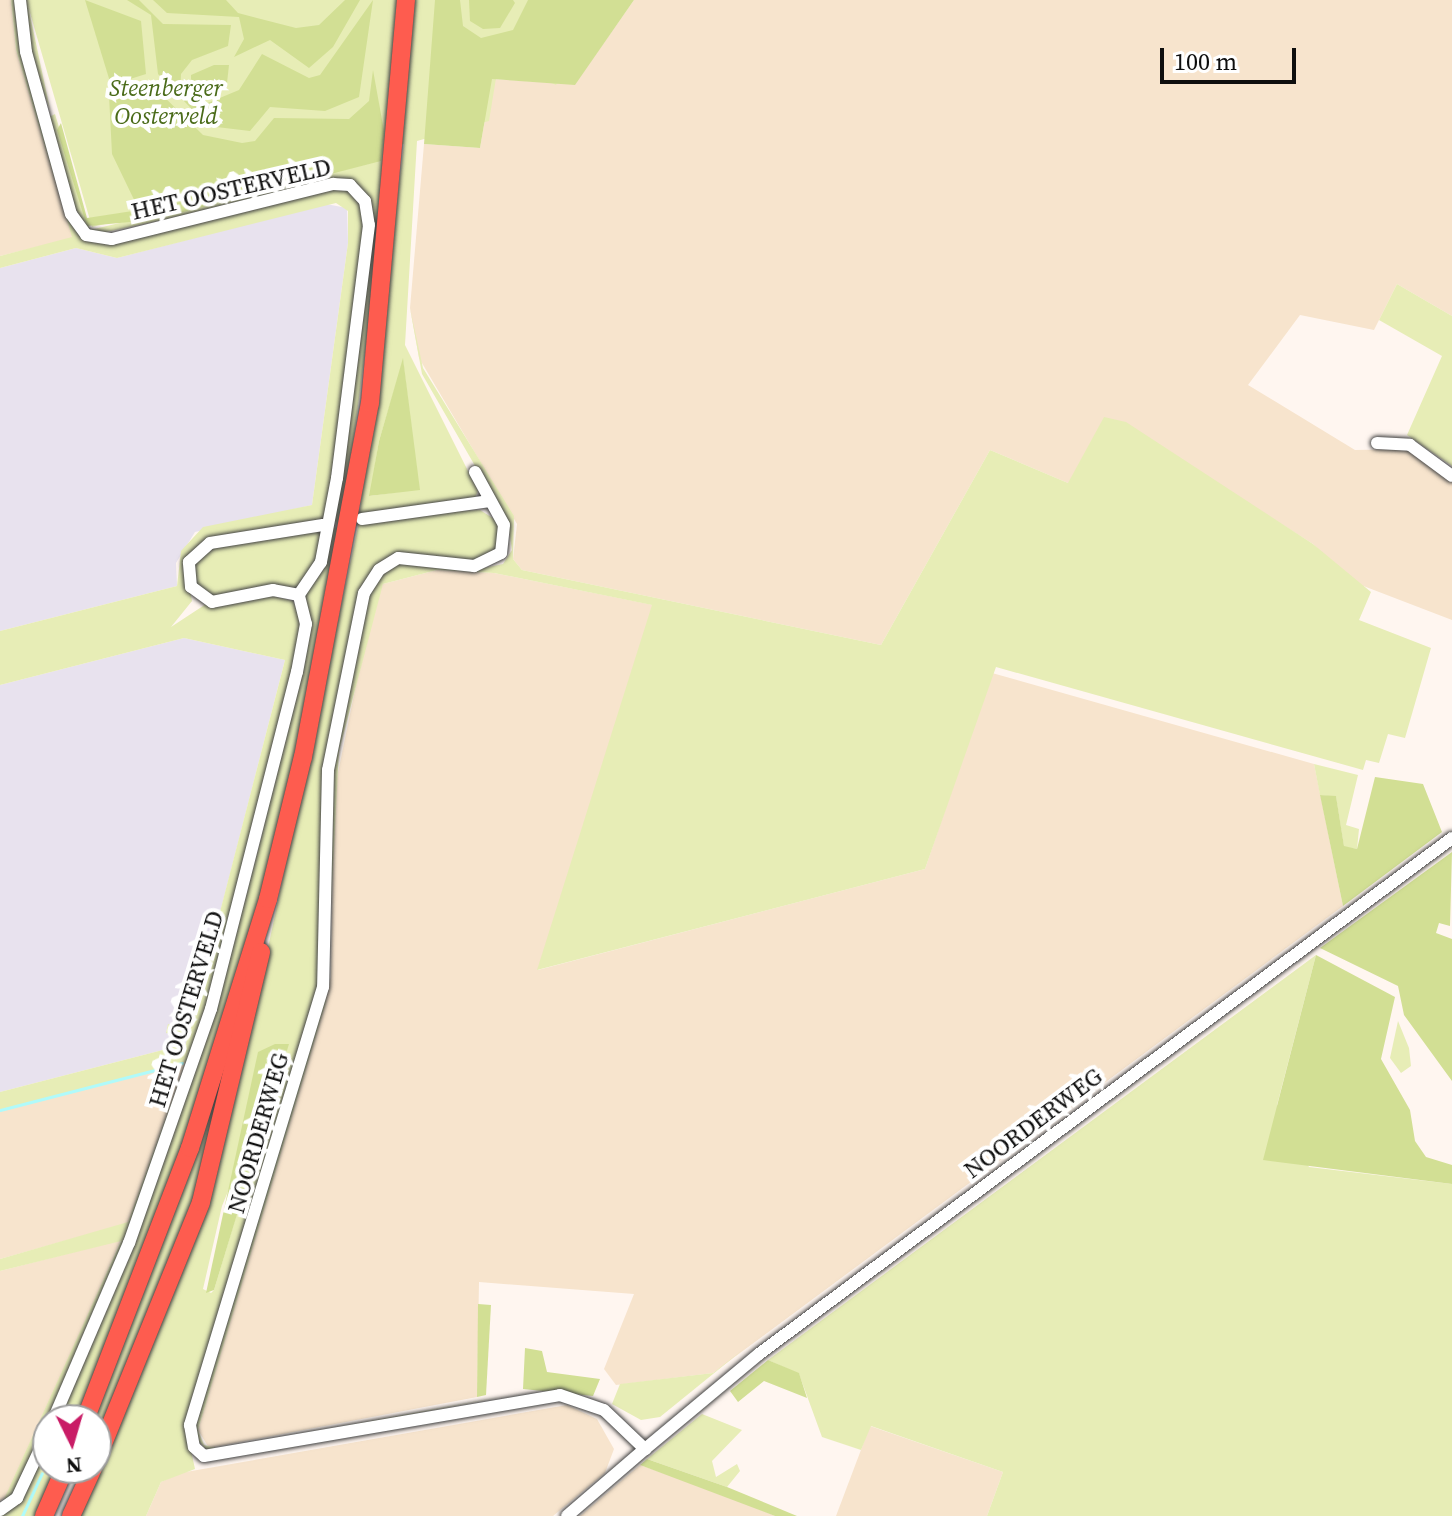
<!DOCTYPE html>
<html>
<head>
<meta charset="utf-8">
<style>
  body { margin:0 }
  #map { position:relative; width:1452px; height:1516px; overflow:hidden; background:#fff6f0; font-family:"Source Serif 4",serif }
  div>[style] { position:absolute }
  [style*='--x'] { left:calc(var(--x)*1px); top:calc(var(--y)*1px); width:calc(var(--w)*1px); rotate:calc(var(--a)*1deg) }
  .industrial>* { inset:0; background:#e8e2ee }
  .farmland>* { inset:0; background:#f7e4cd }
  .green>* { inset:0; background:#e7edb6 }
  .forest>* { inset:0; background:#d2df94 }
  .stream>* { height:3px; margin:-1.5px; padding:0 1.5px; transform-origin:1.5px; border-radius:1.5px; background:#b0fafa }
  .roads { filter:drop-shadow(0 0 2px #414141) drop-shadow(0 0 2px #414141) }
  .minor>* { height:12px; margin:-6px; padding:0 6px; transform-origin:6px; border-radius:6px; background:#fff }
  .highway>* { height:18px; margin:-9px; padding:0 9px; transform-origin:9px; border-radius:9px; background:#fe5c4f }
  span { translate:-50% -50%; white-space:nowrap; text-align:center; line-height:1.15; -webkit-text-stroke:8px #fff; paint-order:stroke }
  .park-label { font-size:24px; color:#4a6b19; font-style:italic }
  .street-label { font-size:24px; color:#0e0e0e }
  .north { position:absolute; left:32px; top:1404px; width:80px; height:80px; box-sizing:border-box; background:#fff; border:2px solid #9f9f9f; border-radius:50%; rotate:175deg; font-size:22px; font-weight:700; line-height:32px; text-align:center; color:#0e0e0e }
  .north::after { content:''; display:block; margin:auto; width:28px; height:36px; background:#c91c66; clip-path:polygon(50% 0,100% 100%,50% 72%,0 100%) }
  .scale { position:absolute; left:1160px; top:48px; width:136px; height:36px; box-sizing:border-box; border:4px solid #0e0e0e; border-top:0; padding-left:10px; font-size:24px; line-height:28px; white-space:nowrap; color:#0e0e0e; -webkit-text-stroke:6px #fff; paint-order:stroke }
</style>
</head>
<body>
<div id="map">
  <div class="industrial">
    <div style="clip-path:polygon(326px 204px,347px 208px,348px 243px,312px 505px,195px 532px,176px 563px,177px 586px,0 631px,0 268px,76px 248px,117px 258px)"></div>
    <div style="clip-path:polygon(184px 638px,285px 660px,190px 1029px,168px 1025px,166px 1032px,188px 1038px,186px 1044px,0 1092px,0 685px)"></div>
  </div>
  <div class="farmland">
    <div style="clip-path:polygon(0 0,11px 0,16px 50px,73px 238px,0 256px)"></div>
    <div style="clip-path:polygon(634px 0,1452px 0,1452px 316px,1397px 284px,1374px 330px,1300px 315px,1248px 385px,1355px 450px,1409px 449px,1452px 480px,1452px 620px,1353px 582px,1313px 544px,1190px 466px,1068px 483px,990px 450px,881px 645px,522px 570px,513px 559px,517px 524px,419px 358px,410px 308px,424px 144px,480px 148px,492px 79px,575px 84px)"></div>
    <div style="clip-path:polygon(437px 570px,494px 573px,653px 605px,538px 970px,925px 869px,992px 673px,1314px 764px,1343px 906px,713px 1373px,616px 1385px,604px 1369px,634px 1294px,479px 1282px,477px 1397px,209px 1448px,198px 1430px,331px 977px,334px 792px,372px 607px,383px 584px)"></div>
    <div style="clip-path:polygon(186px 1061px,128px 1223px,0 1259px,0 1110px)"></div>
    <div style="clip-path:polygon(121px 1240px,10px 1494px,0 1501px,0 1271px)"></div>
    <div style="clip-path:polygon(567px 1405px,597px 1419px,614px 1449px,605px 1473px,553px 1516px,146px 1516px,161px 1482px,180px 1473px)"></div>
    <div style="clip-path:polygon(870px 1426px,1003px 1472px,987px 1516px,836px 1516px)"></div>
    <div style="clip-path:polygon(640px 1465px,727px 1495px,775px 1516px,580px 1516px)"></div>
  </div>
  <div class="green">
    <div style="clip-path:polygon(11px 0,17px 0,67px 212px,89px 241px,106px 243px,311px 191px,347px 189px,361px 200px,366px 224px,325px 521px,206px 540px,185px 561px,192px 601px,171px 627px,206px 604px,268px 595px,293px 601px,302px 625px,237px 913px,160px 1154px,35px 1454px,15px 1497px,0 1508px,121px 1241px,0 1271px,0 1259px,128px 1222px,186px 1062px,0 1110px,0 1092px,186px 1044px,187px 1037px,166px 1033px,168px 1024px,190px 1028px,285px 660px,184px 638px,0 685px,0 631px,177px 586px,181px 551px,203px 527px,312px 505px,348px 243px,348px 211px,336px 203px,117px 258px,76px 248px,0 268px,0 256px,72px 237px,16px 50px)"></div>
    <div style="clip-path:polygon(evenodd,24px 0,615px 0,556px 85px,499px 60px,489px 121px,417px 141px,405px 345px,478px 491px,475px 498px,375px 514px,480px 510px,499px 522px,498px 549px,477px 561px,398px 554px,368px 578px,327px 760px,322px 983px,187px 1432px,195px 1469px,161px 1482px,146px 1516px,79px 1516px,200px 1226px,238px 1088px,358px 527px,404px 144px,392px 147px,342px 527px,275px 846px,217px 1053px,77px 1420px,56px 1420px,231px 952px,262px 835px,306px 594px,323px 570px,332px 528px,341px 527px,334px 520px,372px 219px,349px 181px,92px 235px,73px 206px,49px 117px,55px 114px,90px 230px,381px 161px,92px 227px,28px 6px,50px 109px,27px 49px,24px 0,403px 361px,419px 489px,370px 496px,379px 441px,403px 361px,24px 0,288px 1044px,214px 1290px,211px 1293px,203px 1289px,222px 1206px,288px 1044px)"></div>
    <div style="clip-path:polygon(1397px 284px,1452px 316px,1452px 466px,1407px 435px,1442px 356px,1379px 320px)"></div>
    <div style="clip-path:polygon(410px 308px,423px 368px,514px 516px,513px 559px,522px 570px,881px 645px,990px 450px,1068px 483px,1104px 417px,1126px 422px,1313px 544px,1371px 592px,1359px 620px,1431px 648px,1405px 738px,1388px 734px,1379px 763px,1366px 760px,1363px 770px,996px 667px,925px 869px,537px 970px,652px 605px,494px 573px,437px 570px,383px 584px,339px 751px,326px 1002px,198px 1430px,204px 1445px,220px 1449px,515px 1394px,210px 1453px,193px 1435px,326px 988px,330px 787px,368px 597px,380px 574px,397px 563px,479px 569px,503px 564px,512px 550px,508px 523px,422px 374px)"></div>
    <div style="clip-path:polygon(324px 530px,321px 551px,301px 587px,218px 598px,198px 589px,191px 569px,207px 548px)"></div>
    <div style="clip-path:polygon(1314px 764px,1358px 775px,1346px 825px,1359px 829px,1357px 849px,1344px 847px,1336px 797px,1320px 795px)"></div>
    <div style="clip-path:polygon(1316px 955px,1277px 1105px,1309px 1167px,1452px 1184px,1452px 1516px,987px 1516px,1003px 1472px,871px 1426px,861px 1450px,822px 1437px,799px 1374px,768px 1360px)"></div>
    <div style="clip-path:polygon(249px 968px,205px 1177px,96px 1450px,91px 1420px)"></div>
    <div style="clip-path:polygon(1398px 1021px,1409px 1048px,1411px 1066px,1401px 1073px,1390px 1058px)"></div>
    <div style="clip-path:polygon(745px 1348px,660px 1417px,641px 1420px,612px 1404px,620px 1384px,713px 1373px)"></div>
    <div style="clip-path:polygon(702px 1414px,742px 1430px,712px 1461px,716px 1477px,737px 1464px,740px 1471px,727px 1487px,647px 1459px)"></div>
    <div style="clip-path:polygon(48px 1439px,48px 1468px,56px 1468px,35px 1516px,0 1516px)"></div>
  </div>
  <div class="forest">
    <div style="clip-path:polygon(85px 0,141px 21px,146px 74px,111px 85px)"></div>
    <div style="clip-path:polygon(127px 0,139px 0,163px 24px,231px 25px,228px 46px,192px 60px,181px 74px,180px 96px,198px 107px,239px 90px,262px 54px,309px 78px,320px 75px,373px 0,359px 97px,325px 111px,270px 107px,250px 131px,208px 126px,158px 74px,151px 15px)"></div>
    <div style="clip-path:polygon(153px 0,226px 0,238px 13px,296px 28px,319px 25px,345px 0,360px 0,333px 47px,309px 68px,270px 40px,234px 57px,244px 39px,239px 17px,167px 13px)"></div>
    <div style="clip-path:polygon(435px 0,460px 0,463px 26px,481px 38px,513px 30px,528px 0,634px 0,575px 85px,492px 79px,480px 148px,424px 144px)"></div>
    <div style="clip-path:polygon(469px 0,513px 0,515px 3px,500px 28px,483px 29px,470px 21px)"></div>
    <div style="clip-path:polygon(214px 65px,229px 65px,227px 83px,202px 96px,191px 94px,191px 75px)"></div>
    <div style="clip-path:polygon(373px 70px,384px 131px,381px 161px,152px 220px,87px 226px,57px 130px,61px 123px,87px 218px,139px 210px,112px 154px,109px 95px,154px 87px,203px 135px,242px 143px,255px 141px,274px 118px,349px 119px,369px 101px)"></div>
    <div style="clip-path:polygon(403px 358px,420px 490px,369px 496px,379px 441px)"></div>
    <div style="clip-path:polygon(1375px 777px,1423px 784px,1442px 832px,1343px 906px,1320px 795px,1336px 796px,1344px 846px,1357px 849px)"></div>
    <div style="clip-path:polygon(1452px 852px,1450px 926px,1439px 923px,1436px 933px,1452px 939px,1452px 1081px,1404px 1015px,1398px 986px,1320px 948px)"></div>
    <div style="clip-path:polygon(1316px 955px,1395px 997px,1381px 1059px,1410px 1110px,1415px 1141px,1426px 1157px,1452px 1165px,1452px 1184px,1263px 1160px)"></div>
    <div style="clip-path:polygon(275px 1044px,289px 1044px,214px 1290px,206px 1293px,258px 1052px)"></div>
    <div style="clip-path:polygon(478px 1304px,491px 1305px,486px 1395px,477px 1397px)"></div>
    <div style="clip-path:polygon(525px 1348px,542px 1351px,547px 1372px,600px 1379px,593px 1396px,523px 1389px)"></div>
    <div style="clip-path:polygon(768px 1360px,799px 1373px,807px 1398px,764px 1381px,738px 1402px,730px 1391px)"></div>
    <div style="clip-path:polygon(647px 1459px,727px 1487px,797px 1516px,775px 1516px,640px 1465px)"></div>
  </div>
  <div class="stream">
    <div style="--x:0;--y:1110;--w:188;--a:-14.5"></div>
    <div style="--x:22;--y:1516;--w:47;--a:-65.1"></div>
  </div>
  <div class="roads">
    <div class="minor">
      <div style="--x:20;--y:0;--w:52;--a:83.4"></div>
      <div style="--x:26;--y:52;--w:168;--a:74.5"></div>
      <div style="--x:71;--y:214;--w:26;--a:54"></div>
      <div style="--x:86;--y:235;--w:26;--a:9"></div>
      <div style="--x:112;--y:239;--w:228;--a:-14"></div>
      <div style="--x:333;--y:184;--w:17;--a:3"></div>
      <div style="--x:350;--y:185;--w:22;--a:47"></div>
      <div style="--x:365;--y:201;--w:24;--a:81"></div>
      <div style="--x:369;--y:225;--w:255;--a:97.2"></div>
      <div style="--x:337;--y:478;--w:86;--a:100.8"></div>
      <div style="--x:321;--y:562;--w:40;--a:124"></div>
      <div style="--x:1377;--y:443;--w:33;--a:3"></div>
      <div style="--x:1410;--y:445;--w:52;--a:36.4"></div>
      <div style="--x:475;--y:472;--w:60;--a:61.3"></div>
      <div style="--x:504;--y:525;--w:28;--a:96"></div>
      <div style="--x:501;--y:553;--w:30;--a:154"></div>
      <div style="--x:474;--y:566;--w:76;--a:-174"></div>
      <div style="--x:398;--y:558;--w:22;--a:148"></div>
      <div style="--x:379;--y:570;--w:27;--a:123"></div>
      <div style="--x:364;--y:593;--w:181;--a:101.5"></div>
      <div style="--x:328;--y:770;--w:217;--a:91.3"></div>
      <div style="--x:323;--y:987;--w:458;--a:106.9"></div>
      <div style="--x:190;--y:1425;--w:22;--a:80"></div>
      <div style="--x:194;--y:1447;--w:13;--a:42"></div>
      <div style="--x:204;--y:1456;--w:361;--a:-9.7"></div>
      <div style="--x:560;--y:1395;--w:46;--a:18.8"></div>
      <div style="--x:604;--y:1410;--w:57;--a:43.6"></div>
      <div style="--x:645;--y:1449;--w:148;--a:-39.8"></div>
      <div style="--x:759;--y:1354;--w:864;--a:-36.67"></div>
      <div style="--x:362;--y:519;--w:129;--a:-8"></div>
      <div style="--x:299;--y:595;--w:26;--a:-169"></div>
      <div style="--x:273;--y:590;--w:62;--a:168.9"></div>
      <div style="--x:212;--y:602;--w:26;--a:-144"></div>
      <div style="--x:191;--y:587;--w:25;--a:-95"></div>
      <div style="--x:189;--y:562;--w:28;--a:-42"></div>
      <div style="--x:210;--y:543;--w:114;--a:-9.1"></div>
      <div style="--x:53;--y:1420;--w:193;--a:-66.8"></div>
      <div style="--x:129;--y:1243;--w:248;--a:-70.7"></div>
      <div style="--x:211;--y:1009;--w:348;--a:-75.7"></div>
      <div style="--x:297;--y:672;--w:49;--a:-79.4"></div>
      <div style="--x:306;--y:624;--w:30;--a:-104"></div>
      <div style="--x:0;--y:1510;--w:21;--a:-35"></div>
      <div style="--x:17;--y:1498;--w:73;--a:-64.8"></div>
      <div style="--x:567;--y:1516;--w:103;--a:-40.7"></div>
    </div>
    <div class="highway">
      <div style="--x:85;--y:1420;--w:292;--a:-68.9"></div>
      <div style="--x:190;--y:1148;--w:261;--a:-72.6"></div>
      <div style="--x:268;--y:899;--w:146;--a:-76.2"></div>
      <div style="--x:303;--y:757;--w:360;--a:-79.3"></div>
      <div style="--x:370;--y:403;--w:405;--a:-84.9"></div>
      <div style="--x:96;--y:1461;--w:279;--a:-67.9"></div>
      <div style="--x:201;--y:1202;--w:257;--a:-76.5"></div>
      <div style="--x:44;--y:1516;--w:52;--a:-66.4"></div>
      <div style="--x:71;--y:1516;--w:53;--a:-65.4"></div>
    </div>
  </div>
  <div class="park-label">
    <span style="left:166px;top:102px">Steenberger<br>Oosterveld</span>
  </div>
  <div class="street-label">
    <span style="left:231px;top:189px;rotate:-13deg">HET OOSTERVELD</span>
    <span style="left:186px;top:1009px;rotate:-73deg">HET OOSTERVELD</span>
    <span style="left:1033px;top:1123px;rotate:-37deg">NOORDERWEG</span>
    <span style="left:258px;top:1133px;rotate:-74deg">NOORDERWEG</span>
  </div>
  <div class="north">N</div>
  <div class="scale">100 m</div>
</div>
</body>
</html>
